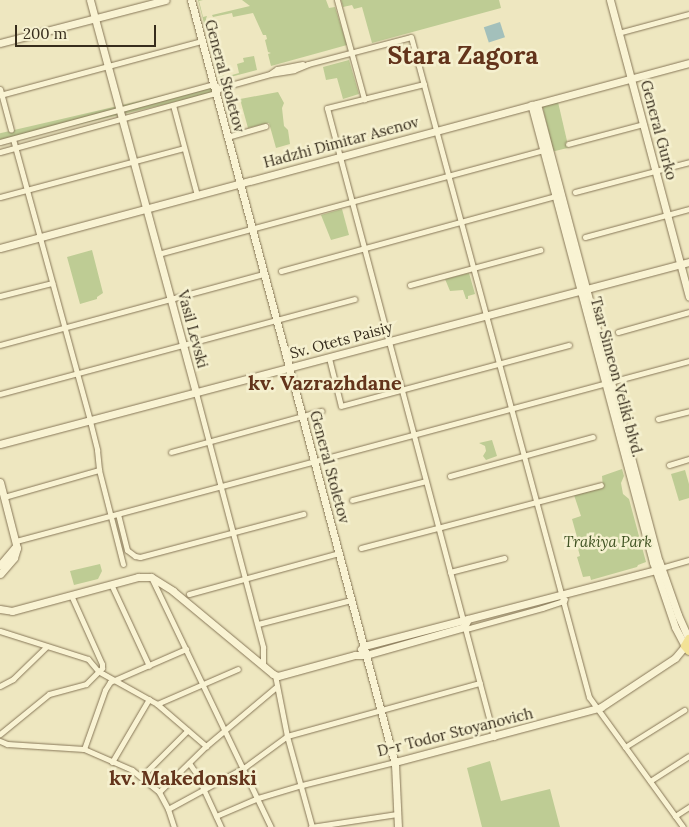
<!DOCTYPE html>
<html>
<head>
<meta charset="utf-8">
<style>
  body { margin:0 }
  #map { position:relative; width:689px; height:827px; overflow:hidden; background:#eee7c0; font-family:Lora,serif }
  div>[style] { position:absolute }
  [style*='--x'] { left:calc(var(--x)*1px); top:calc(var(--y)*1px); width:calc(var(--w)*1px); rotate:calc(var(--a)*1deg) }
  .green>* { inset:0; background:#becc94; transform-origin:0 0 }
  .water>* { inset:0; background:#a3c0bb; transform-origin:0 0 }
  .roads { filter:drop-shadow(0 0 1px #877758) drop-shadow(0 0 1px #877758) }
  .street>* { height:5px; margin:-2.5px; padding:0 2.5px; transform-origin:2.5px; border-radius:2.5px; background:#f9f3d3 }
  .secondary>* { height:7px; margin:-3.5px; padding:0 3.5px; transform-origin:3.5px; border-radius:3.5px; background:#f9f3d3 }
  .primary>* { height:8px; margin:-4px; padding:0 4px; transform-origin:4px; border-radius:4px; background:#f2e296 }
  span { translate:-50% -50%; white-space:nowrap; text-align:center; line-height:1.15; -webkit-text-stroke:5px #f5f0cf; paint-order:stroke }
  .street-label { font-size:15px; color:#362c1c }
  .park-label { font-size:15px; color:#405323; font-style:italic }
  .district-label { font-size:20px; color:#63341b; font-weight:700 }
  .town-label { font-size:25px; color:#63341b; font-weight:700 }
  .scale { position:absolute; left:15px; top:25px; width:141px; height:22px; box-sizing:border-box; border:2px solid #362c1c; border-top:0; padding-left:6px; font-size:15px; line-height:18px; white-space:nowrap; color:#362c1c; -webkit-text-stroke:4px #f5f0cf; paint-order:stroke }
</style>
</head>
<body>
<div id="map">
  <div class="green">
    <div style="clip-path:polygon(198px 0,203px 0,199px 1px,203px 17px,207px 16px,206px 19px,213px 48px,217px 47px,222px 72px,217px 73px)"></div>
    <div style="clip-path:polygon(242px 0,326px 0,329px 8px,335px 7px,347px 45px,271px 66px,268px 54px,271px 53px,268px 52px,265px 40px,267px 39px,266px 35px,263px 35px,253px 13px,233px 17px,232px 13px,213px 17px,212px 15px,250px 6px)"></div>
    <div style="clip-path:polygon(341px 0,499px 0,501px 8px,372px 43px,362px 7px,354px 9px,352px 5px,343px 7px)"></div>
    <div style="clip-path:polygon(254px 56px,257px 70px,219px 80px,218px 76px,224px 75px,225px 77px,239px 73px,237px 64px,244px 62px,243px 58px)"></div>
    <div style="clip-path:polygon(349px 60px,359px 94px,343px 99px,337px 78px,326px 80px,323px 67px)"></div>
    <div style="left:213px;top:84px;width:9px;height:221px;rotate:77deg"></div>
    <div style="clip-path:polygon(278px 92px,284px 103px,282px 108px,284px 126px,288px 130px,290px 144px,276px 148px,269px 123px,248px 128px,240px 99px)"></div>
    <div style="left:558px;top:102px;width:47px;height:16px;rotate:77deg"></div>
    <div style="clip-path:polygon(342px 209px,349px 235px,331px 240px,321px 215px)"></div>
    <div style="clip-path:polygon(92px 250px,103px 293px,97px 297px,97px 299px,80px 304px,67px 257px)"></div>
    <div style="clip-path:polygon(469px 273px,475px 294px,468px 296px,468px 299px,466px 299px,463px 290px,450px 291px,445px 279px)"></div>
    <div style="clip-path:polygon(492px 440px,497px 456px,486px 460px,483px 456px,486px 451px,485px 446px,479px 443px)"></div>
    <div style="clip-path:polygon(622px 469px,624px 476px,621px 483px,623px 494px,629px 499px,646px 562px,638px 565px,637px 567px,591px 580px,590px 576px,583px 577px,577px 557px,580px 556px,575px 538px,577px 537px,572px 519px,581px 516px,574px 495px,603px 488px,602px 476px)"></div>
    <div style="clip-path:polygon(685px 470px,689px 484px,689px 498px,679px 501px,671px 474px)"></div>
    <div style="clip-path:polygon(100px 564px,102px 571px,98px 579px,74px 585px,70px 571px)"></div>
    <div style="clip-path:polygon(490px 761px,501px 801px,550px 789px,560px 827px,482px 827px,467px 768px)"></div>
  </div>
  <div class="water">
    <div style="left:500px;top:22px;width:16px;height:17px;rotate:72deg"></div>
  </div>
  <div class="roads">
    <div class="street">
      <div style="--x:337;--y:0;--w:103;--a:74.7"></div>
      <div style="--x:618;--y:33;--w:73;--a:-15"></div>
      <div style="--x:271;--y:73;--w:7;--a:-34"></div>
      <div style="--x:277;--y:69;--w:26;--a:-11"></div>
      <div style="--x:424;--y:84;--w:100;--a:166.1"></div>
      <div style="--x:327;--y:108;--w:651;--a:75.13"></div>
      <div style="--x:0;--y:89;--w:42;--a:75"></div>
      <div style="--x:0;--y:95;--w:209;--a:-15"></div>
      <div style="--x:173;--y:105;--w:93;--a:75.1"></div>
      <div style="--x:227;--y:137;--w:40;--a:-16"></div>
      <div style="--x:13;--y:139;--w:292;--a:74.7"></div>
      <div style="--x:90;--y:421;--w:30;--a:76"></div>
      <div style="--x:97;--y:450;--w:20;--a:84"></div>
      <div style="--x:99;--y:470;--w:97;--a:75.7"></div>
      <div style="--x:0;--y:142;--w:221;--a:-15.2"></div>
      <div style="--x:213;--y:84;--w:4;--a:27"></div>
      <div style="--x:568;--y:144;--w:78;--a:-14.9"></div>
      <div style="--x:0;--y:152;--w:223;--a:-15.3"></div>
      <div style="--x:215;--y:93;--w:7;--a:-45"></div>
      <div style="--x:220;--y:88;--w:52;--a:-15.6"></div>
      <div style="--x:270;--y:74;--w:24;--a:-9"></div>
      <div style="--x:294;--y:70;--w:15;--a:-23"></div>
      <div style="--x:308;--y:64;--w:106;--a:-14.7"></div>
      <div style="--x:411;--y:37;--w:684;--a:74.91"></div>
      <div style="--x:589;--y:697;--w:160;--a:54.1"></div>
      <div style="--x:575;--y:192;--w:118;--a:-14.7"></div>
      <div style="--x:0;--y:197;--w:190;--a:-14.9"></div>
      <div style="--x:585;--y:237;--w:108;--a:-15.1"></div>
      <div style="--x:158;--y:254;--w:400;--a:-15.1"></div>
      <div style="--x:281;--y:271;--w:284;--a:-15.3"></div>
      <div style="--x:410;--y:285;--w:135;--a:-15.1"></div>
      <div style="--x:0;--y:296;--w:54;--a:-14"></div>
      <div style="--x:618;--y:332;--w:74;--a:-15.7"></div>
      <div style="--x:0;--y:345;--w:273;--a:-15.1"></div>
      <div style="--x:329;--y:358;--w:49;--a:76"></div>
      <div style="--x:341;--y:406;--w:236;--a:-15"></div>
      <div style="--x:196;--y:393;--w:263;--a:75.2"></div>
      <div style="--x:263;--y:647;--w:19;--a:90"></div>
      <div style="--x:0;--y:394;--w:367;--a:-15"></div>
      <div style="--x:658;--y:419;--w:32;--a:-14"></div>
      <div style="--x:171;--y:452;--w:156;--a:-15.3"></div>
      <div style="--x:669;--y:465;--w:21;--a:-17"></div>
      <div style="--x:450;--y:476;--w:148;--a:-15.3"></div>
      <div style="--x:4;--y:497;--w:99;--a:-15.9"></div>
      <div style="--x:352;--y:500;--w:76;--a:-14.4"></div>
      <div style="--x:118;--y:514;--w:37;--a:76"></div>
      <div style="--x:127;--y:550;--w:10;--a:37"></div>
      <div style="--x:135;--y:556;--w:5;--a:11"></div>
      <div style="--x:140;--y:557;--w:169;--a:-14.8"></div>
      <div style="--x:16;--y:541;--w:697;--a:-14.97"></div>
      <div style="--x:361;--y:548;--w:248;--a:-14.7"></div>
      <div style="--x:661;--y:568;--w:29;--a:-16"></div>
      <div style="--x:450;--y:572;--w:56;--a:-14.5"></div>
      <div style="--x:151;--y:577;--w:277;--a:64.4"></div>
      <div style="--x:111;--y:584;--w:90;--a:65.1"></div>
      <div style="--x:189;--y:594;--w:156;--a:-15.3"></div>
      <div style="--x:258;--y:624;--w:96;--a:-14.5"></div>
      <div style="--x:464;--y:627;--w:3;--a:45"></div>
      <div style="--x:466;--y:629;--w:79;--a:-15.4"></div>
      <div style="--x:542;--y:608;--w:23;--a:-18"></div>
      <div style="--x:564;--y:601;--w:2;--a:-63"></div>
      <div style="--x:0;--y:631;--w:92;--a:17.7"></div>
      <div style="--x:88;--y:659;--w:16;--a:50"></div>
      <div style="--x:98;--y:671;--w:68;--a:29.2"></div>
      <div style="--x:157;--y:704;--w:65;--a:40.6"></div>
      <div style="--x:275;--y:675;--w:62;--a:78.9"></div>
      <div style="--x:287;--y:736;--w:94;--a:74.6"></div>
      <div style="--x:0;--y:686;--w:15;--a:-28"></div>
      <div style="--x:13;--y:679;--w:47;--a:-44.1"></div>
      <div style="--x:157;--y:704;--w:88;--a:-23.4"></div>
      <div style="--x:0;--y:734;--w:63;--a:-39.2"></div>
      <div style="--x:49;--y:694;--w:38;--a:-15"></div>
      <div style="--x:86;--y:684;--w:23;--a:-45"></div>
      <div style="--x:102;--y:668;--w:4;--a:-90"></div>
      <div style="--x:102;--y:664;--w:76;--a:-114.2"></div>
      <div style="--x:0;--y:741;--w:8;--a:23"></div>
      <div style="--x:7;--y:744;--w:77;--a:3.7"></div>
      <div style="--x:84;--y:749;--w:52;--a:23.6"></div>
      <div style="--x:132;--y:770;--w:35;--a:39"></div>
      <div style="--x:159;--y:792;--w:19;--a:62"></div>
      <div style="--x:168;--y:809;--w:19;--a:72"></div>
      <div style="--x:625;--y:747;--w:70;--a:-32.1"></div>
      <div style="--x:84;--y:749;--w:63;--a:-70.4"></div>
      <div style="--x:105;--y:690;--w:9;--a:-58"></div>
      <div style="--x:110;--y:682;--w:83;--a:-23.5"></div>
      <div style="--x:112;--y:762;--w:73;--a:-59.6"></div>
      <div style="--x:189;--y:763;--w:12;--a:55"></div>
      <div style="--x:196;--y:773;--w:60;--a:65.2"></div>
      <div style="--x:141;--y:777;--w:66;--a:-45"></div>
      <div style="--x:650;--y:781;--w:46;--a:-32.7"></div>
      <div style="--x:159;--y:792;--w:66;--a:-44.4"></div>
      <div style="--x:206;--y:746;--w:92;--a:-40.1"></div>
      <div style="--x:168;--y:809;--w:88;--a:-28.6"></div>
      <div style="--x:245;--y:767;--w:52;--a:-36.4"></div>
      <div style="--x:287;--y:736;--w:200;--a:-15.4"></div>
      <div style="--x:216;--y:816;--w:46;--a:-23.2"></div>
      <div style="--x:258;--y:798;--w:46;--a:-16.5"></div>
      <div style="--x:302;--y:785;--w:96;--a:-13.9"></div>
      <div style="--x:675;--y:816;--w:17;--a:-33"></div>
      <div style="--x:311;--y:827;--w:87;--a:-8.6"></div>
    </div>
    <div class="secondary">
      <div style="--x:90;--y:0;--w:407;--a:74.9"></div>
      <div style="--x:191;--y:0;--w:791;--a:75.05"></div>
      <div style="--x:395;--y:764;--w:63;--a:87.3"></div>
      <div style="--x:610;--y:0;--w:307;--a:75.1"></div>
      <div style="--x:0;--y:43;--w:171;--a:-14.6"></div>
      <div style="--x:537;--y:104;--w:473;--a:75.1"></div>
      <div style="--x:659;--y:561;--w:57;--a:70.6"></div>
      <div style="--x:678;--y:615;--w:27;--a:66"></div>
      <div style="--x:0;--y:248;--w:713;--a:-15.03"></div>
      <div style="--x:0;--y:444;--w:713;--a:-14.8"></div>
      <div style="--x:0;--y:482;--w:68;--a:75.6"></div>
      <div style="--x:17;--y:548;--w:10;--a:107"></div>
      <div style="--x:14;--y:558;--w:21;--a:131"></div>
      <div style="--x:0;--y:565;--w:23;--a:-50"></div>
      <div style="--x:0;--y:609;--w:12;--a:9"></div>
      <div style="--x:12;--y:611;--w:131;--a:-15.1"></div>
      <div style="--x:138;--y:577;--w:13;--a:0"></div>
      <div style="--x:151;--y:577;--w:26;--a:32"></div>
      <div style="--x:173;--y:591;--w:130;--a:39.7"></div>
      <div style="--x:273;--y:674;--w:5;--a:22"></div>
      <div style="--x:278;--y:676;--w:80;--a:-15.3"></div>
      <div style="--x:355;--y:655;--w:11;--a:0"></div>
      <div style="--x:366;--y:655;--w:102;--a:-15.9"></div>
      <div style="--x:464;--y:627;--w:9;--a:-63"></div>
      <div style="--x:361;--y:649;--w:4;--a:-45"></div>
      <div style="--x:364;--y:646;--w:305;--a:-14.6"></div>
      <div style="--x:395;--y:762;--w:213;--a:-14.9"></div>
      <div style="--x:601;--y:707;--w:89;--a:-33.5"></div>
      <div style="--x:675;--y:658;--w:16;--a:-50"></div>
      <div style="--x:685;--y:646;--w:21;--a:-118"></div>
      <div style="--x:675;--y:627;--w:69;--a:-108.7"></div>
      <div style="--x:653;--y:562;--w:473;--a:-104.9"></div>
    </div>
    <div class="primary">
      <div style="--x:689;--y:639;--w:8;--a:120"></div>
      <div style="--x:685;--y:646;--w:6;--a:51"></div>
    </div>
  </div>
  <div class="street-label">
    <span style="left:225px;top:76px;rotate:75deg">General Stoletov</span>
    <span style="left:659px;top:130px;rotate:75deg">General Gurko</span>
    <span style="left:341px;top:142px;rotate:-15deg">Hadzhi Dimitar Asenov</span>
    <span style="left:193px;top:329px;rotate:75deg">Vasil Levski</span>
    <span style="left:341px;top:340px;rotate:-15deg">Sv. Otets Paisiy</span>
    <span style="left:617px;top:377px;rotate:75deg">Tsar Simeon Veliki blvd.</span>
    <span style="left:330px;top:467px;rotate:75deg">General Stoletov</span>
    <span style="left:455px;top:732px;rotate:-14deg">D-r Todor Stoyanovich</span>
  </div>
  <div class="park-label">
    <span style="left:608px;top:542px">Trakiya Park</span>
  </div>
  <div class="district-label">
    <span style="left:325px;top:382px">kv. Vazrazhdane</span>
    <span style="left:183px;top:777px">kv. Makedonski</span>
  </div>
  <div class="town-label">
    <span style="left:463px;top:55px">Stara Zagora</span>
  </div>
  <div class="scale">200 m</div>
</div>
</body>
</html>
